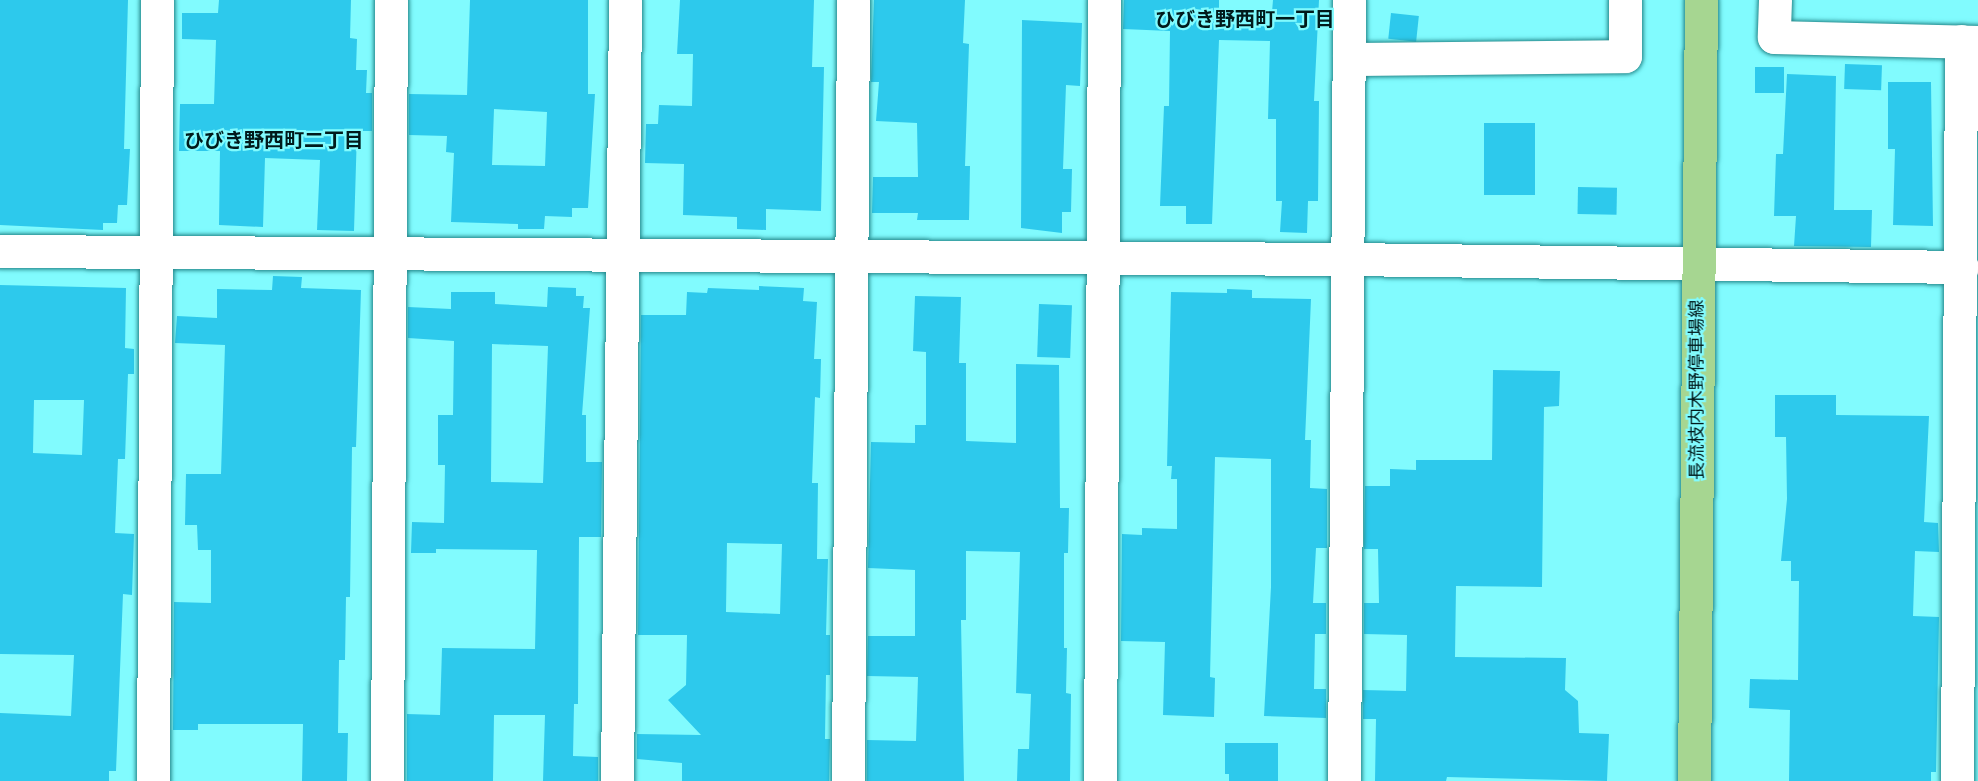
<!DOCTYPE html>
<html>
<head>
<meta charset="utf-8">
<style>
  body { margin:0 }
  #map { position:relative; width:1978px; height:781px; overflow:hidden; background:#81fbfe; font-family:"Titillium Web","Noto Sans JP",sans-serif }
  div>[style] { position:absolute }
  [style*='--x'] { left:calc(var(--x)*1px); top:calc(var(--y)*1px); width:calc(var(--w)*1px); rotate:calc(var(--a)*1deg) }
  .building>* { inset:0; background:#2dc9ec; transform-origin:0 0 }
  .roads { filter:drop-shadow(0 0 2px #24888b) drop-shadow(0 0 2px #24888b) }
  .minor>* { height:33px; margin:-16.5px; padding:0 16.5px; transform-origin:16.5px; border-radius:16.5px; background:#fff }
  .major>* { height:33px; margin:-16.5px; padding:0 16.5px; transform-origin:16.5px; border-radius:16.5px; background:#a6d691 }
  span { translate:-50% -50%; white-space:nowrap; text-align:center; line-height:1.15; -webkit-text-stroke:4.5px #81fbfe; paint-order:stroke }
  .street-label { font-size:18px; color:#011a1b }
  .neighbourhood-label { font-size:20px; color:#011a1b; font-weight:700 }
</style>
</head>
<body>
<div id="map">
  <div class="building">
    <div style="clip-path:polygon(0 0,128px 0,124px 149px,130px 149px,127px 205px,118px 205px,117px 223px,103px 223px,103px 230px,0 225px)"></div>
    <div style="clip-path:polygon(219px 0,351px 0,350px 38px,357px 39px,356px 70px,367px 70px,366px 93px,372px 93px,372px 131px,357px 131px,354px 231px,317px 230px,320px 160px,265px 158px,263px 227px,219px 225px,220px 151px,179px 151px,180px 104px,214px 104px,216px 40px,182px 39px,182px 13px,218px 13px)"></div>
    <div style="clip-path:polygon(evenodd,470px 0,588px 0,588px 94px,595px 94px,588px 208px,572px 208px,572px 217px,545px 216px,544px 229px,518px 229px,518px 224px,451px 222px,454px 153px,446px 152px,447px 136px,409px 135px,409px 94px,467px 95px,470px 0,494px 109px,547px 112px,545px 166px,492px 165px,494px 109px)"></div>
    <div style="clip-path:polygon(680px 0,814px 0,812px 67px,824px 67px,821px 211px,766px 209px,766px 230px,737px 229px,737px 217px,683px 215px,684px 164px,645px 163px,646px 124px,658px 124px,659px 105px,692px 106px,693px 54px,677px 54px)"></div>
    <div style="clip-path:polygon(874px 0,965px 0,963px 43px,969px 44px,965px 166px,970px 166px,969px 220px,917px 220px,918px 213px,872px 213px,873px 177px,918px 177px,917px 123px,876px 121px,879px 82px,871px 82px)"></div>
    <div style="clip-path:polygon(1124px 0,1219px 0,1219px 11px,1272px 12px,1273px 0,1319px 0,1314px 101px,1319px 101px,1318px 201px,1308px 201px,1307px 233px,1280px 232px,1282px 201px,1276px 201px,1276px 119px,1268px 119px,1270px 41px,1219px 40px,1212px 224px,1186px 224px,1186px 206px,1160px 206px,1164px 106px,1169px 106px,1170px 31px,1123px 29px)"></div>
    <div style="left:1391px;top:13px;width:28px;height:26px;rotate:6deg"></div>
    <div style="clip-path:polygon(1022px 20px,1082px 23px,1080px 86px,1066px 85px,1063px 169px,1072px 169px,1071px 212px,1062px 212px,1062px 233px,1021px 228px)"></div>
    <div style="left:1845px;top:64px;width:37px;height:25px;rotate:2deg"></div>
    <div style="left:1755px;top:67px;width:29px;height:26px"></div>
    <div style="clip-path:polygon(1787px 74px,1836px 76px,1834px 210px,1872px 210px,1871px 247px,1794px 246px,1796px 216px,1774px 216px,1776px 154px,1783px 154px)"></div>
    <div style="clip-path:polygon(1888px 82px,1931px 82px,1933px 226px,1893px 225px,1895px 149px,1888px 149px)"></div>
    <div style="left:1484px;top:123px;width:51px;height:72px"></div>
    <div style="left:1578px;top:187px;width:39px;height:27px;rotate:1deg"></div>
    <div style="clip-path:polygon(273px 276px,302px 277px,301px 288px,361px 290px,356px 447px,352px 447px,350px 597px,346px 597px,345px 660px,339px 660px,338px 733px,348px 733px,347px 781px,302px 781px,303px 724px,198px 724px,198px 730px,173px 730px,174px 602px,211px 603px,211px 550px,198px 550px,197px 525px,185px 525px,186px 474px,221px 474px,225px 345px,175px 343px,177px 316px,217px 318px,217px 289px,272px 290px)"></div>
    <div style="clip-path:polygon(evenodd,0 285px,126px 288px,125px 348px,134px 349px,134px 374px,128px 374px,125px 459px,118px 459px,115px 533px,134px 534px,132px 595px,123px 594px,116px 771px,109px 771px,109px 781px,0 781px,0 713px,71px 716px,74px 655px,0 654px,0 285px,34px 400px,84px 400px,82px 455px,33px 453px,34px 400px)"></div>
    <div style="clip-path:polygon(evenodd,759px 286px,804px 288px,803px 301px,817px 302px,814px 359px,821px 359px,820px 398px,815px 397px,812px 483px,818px 483px,817px 559px,828px 559px,826px 635px,830px 635px,830px 675px,826px 675px,825px 739px,830px 739px,829px 781px,682px 781px,682px 763px,637px 759px,637px 734px,701px 735px,668px 700px,686px 685px,687px 635px,638px 635px,641px 315px,686px 315px,687px 292px,707px 293px,708px 288px,759px 290px,759px 286px,727px 543px,782px 544px,780px 614px,726px 612px,727px 543px)"></div>
    <div style="clip-path:polygon(evenodd,548px 287px,576px 288px,576px 296px,584px 296px,583px 308px,590px 308px,582px 415px,586px 415px,586px 462px,602px 462px,601px 537px,579px 537px,578px 704px,574px 704px,573px 756px,598px 757px,598px 781px,543px 781px,545px 715px,494px 715px,493px 781px,407px 781px,407px 714px,440px 715px,442px 648px,535px 649px,537px 550px,436px 549px,436px 553px,411px 553px,412px 522px,444px 523px,445px 465px,438px 465px,438px 415px,453px 415px,454px 341px,408px 338px,408px 307px,451px 309px,451px 292px,495px 292px,495px 304px,547px 307px,548px 287px,492px 344px,548px 346px,543px 483px,491px 482px,492px 344px)"></div>
    <div style="clip-path:polygon(1227px 289px,1252px 290px,1252px 298px,1311px 299px,1305px 440px,1311px 440px,1310px 488px,1327px 489px,1327px 548px,1316px 548px,1313px 603px,1326px 603px,1326px 634px,1315px 634px,1314px 689px,1326px 689px,1326px 718px,1264px 716px,1271px 587px,1271px 459px,1215px 457px,1210px 677px,1215px 678px,1214px 717px,1163px 715px,1165px 642px,1121px 641px,1122px 534px,1142px 535px,1142px 528px,1177px 529px,1177px 479px,1171px 479px,1172px 466px,1167px 466px,1171px 292px,1227px 293px)"></div>
    <div style="clip-path:polygon(915px 296px,961px 297px,959px 363px,966px 363px,966px 441px,1016px 443px,1016px 364px,1059px 365px,1060px 508px,1069px 508px,1068px 553px,1064px 553px,1064px 648px,1067px 648px,1066px 693px,1071px 694px,1070px 781px,1017px 781px,1018px 749px,1029px 749px,1031px 694px,1016px 693px,1020px 552px,966px 551px,966px 620px,961px 620px,964px 781px,867px 781px,867px 740px,916px 741px,918px 677px,867px 676px,868px 636px,915px 636px,915px 570px,868px 568px,871px 442px,915px 443px,915px 425px,926px 425px,926px 352px,913px 351px)"></div>
    <div style="left:1039px;top:304px;width:33px;height:53px;rotate:2deg"></div>
    <div style="clip-path:polygon(1493px 370px,1560px 371px,1559px 406px,1544px 407px,1542px 587px,1456px 586px,1455px 657px,1566px 658px,1565px 690px,1578px 701px,1579px 733px,1609px 734px,1607px 781px,1447px 777px,1446px 781px,1375px 781px,1376px 719px,1363px 719px,1363px 690px,1406px 691px,1407px 635px,1364px 634px,1364px 603px,1379px 603px,1378px 549px,1364px 549px,1365px 486px,1390px 486px,1390px 469px,1416px 470px,1416px 460px,1492px 460px)"></div>
    <div style="clip-path:polygon(1775px 395px,1836px 395px,1836px 415px,1929px 416px,1924px 522px,1938px 523px,1939px 552px,1915px 551px,1913px 616px,1939px 617px,1936px 772px,1931px 772px,1931px 781px,1789px 781px,1790px 710px,1749px 708px,1750px 679px,1798px 680px,1799px 581px,1791px 581px,1791px 561px,1781px 561px,1787px 499px,1786px 437px,1775px 437px)"></div>
    <div style="clip-path:polygon(1225px 743px,1278px 743px,1278px 781px,1229px 781px,1229px 774px,1225px 774px)"></div>
  </div>
  <div class="roads">
    <div class="minor">
      <div style="--x:1775;--y:0;--w:37;--a:92"></div>
      <div style="--x:1774;--y:37;--w:204;--a:1.4"></div>
      <div style="--x:1349;--y:59;--w:276;--a:-0.6"></div>
      <div style="--x:1625;--y:56;--w:56;--a:-90"></div>
      <div style="--x:0;--y:251;--w:1345;--a:0.34"></div>
      <div style="--x:1345;--y:259;--w:617;--a:0.74"></div>
      <div style="--x:153;--y:781;--w:781;--a:-89.71"></div>
      <div style="--x:387;--y:781;--w:781;--a:-89.71"></div>
      <div style="--x:617;--y:781;--w:781;--a:-89.41"></div>
      <div style="--x:848;--y:781;--w:781;--a:-89.63"></div>
      <div style="--x:1100;--y:781;--w:781;--a:-89.71"></div>
      <div style="--x:1344;--y:781;--w:781;--a:-89.63"></div>
      <div style="--x:1957;--y:781;--w:740;--a:-89.69"></div>
    </div>
    <div class="major">
      <div style="--x:1694;--y:781;--w:781;--a:-89.49"></div>
    </div>
  </div>
  <div class="street-label">
    <span style="left:1697px;top:390px;rotate:-90deg">長流枝内木野停車場線</span>
  </div>
  <div class="neighbourhood-label">
    <span style="left:1245px;top:18px">ひびき野西町一丁目</span>
    <span style="left:274px;top:139px">ひびき野西町二丁目</span>
  </div>
</div>
</body>
</html>
